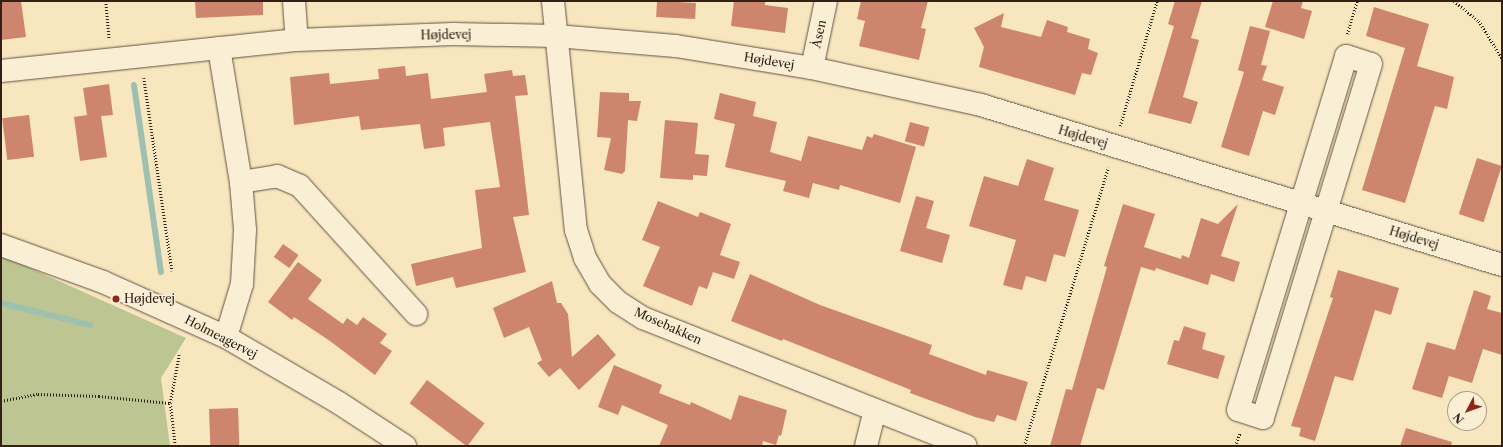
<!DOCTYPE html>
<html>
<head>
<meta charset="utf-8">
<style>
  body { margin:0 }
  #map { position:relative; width:1503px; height:447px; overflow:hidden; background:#f8e6bf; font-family:"Libre Caslon Text",serif }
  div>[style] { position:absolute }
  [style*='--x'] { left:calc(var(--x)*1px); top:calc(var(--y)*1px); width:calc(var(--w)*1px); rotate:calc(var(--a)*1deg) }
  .green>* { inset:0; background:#bdc592 }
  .stream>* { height:6px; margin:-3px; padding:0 3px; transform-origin:3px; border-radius:3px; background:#9dc0af }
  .building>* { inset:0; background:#ce856d; transform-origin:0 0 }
  .path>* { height:2.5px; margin-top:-1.25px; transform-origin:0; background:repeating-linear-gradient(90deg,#332117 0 1px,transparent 0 3px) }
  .roads { filter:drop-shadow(0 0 1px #645241) drop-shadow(0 0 1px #645241) }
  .minor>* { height:22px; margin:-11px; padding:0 11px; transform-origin:11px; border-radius:11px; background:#faefd5 }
  .dots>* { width:11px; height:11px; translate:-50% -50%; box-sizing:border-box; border:2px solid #faefd5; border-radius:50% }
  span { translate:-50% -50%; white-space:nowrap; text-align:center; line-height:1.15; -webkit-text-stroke:3px #faefd5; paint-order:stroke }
  .street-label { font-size:12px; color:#332117 }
  .poi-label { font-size:12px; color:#332117 }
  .left { translate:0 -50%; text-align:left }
  .frame { position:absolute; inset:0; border:2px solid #332117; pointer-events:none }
  .north { position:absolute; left:1447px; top:391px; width:40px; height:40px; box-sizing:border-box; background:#faefd5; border:1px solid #aa9d89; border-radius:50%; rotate:229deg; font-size:11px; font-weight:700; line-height:16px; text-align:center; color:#332117 }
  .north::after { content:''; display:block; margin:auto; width:14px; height:18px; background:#8f2418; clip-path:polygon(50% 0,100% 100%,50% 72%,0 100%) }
</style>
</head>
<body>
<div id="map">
  <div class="green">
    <div style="clip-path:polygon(1px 255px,186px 338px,161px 378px,170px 446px,1px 446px)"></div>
  </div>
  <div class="stream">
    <div style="--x:134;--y:85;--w:189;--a:81.8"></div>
    <div style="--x:1;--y:303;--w:92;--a:13.9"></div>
  </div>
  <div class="building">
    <div style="clip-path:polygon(1px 1px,21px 1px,26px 37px,1px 40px)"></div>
    <div style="clip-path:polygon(195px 1px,263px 1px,263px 15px,196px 18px)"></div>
    <div style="left:657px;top:1px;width:39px;height:16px;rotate:3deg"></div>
    <div style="clip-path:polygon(734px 1px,765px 1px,765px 5px,788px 8px,785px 33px,731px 26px)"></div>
    <div style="clip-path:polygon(861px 1px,928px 1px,921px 28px,926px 29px,919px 60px,859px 46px,865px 21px,857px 19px)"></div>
    <div style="clip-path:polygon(1175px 1px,1202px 1px,1191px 38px,1199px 40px,1183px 97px,1198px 102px,1191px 124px,1148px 113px,1174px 26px,1168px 24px)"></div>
    <div style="clip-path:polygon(1273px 1px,1303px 1px,1301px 8px,1312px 11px,1304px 39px,1265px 27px)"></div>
    <div style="clip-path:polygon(1374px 7px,1429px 24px,1417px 66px,1454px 77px,1447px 109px,1435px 106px,1405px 203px,1362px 190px,1405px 48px,1366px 36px)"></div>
    <div style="clip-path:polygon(1004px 13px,1001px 27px,1041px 37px,1047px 20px,1068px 27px,1067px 32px,1090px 39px,1088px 49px,1098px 53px,1091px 75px,1082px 73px,1075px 95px,979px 67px,984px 47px,974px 28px)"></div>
    <div style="clip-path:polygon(1250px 26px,1270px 31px,1261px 65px,1267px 66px,1262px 80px,1284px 87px,1275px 115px,1263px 111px,1249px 156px,1221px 147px,1244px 72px,1238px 70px)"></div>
    <div style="clip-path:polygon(405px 66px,406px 76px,428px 73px,431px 99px,487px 92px,484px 74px,512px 70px,513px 76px,525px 75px,528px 95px,515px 96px,529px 215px,513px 217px,526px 272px,456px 288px,453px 277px,416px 286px,411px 264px,482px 248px,475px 190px,500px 187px,490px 122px,443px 128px,445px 146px,424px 149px,420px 124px,361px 130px,359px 116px,294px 125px,290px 77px,329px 73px,330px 84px,379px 79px,378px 69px)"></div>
    <div style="clip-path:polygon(109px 84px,113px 115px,101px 116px,107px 157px,80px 161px,74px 117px,87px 115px,83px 88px)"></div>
    <div style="clip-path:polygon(600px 92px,629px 93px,629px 101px,641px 101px,637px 121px,628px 120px,625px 171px,622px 174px,604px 170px,611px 138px,597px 137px)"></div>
    <div style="clip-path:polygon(720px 93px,756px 102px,753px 116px,777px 122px,770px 152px,801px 161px,808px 136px,862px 150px,867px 136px,872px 138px,874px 134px,916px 147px,900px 203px,840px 185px,839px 190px,813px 183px,809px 198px,783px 191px,786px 181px,725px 167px,735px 124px,714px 119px)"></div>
    <div style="left:29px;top:115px;width:42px;height:27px;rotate:83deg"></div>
    <div style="clip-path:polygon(665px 120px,698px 123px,695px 154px,709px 155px,707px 176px,693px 175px,693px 180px,660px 178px)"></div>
    <div style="left:910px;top:122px;width:20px;height:20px;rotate:15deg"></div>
    <div style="left:1477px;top:158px;width:26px;height:59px;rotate:18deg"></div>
    <div style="clip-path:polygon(1027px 159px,1054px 168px,1044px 200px,1079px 210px,1065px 257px,1054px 254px,1046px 282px,1026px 276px,1022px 290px,1003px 285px,1016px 240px,969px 226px,984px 176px,1018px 186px)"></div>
    <div style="clip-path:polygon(916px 196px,934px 201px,926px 228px,950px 235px,942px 263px,900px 251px)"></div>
    <div style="clip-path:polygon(658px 201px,698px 217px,700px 212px,731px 224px,720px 255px,740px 262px,734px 279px,713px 272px,707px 289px,699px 286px,692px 306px,643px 286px,660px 247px,642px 240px)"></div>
    <div style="clip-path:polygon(1123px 204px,1155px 214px,1144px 247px,1181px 259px,1182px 255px,1189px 258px,1201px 218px,1218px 224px,1238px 204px,1221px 256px,1240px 262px,1234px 282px,1211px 274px,1208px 285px,1156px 268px,1155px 271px,1141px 267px,1104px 390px,1097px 388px,1080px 446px,1050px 446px,1066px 389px,1072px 390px,1107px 267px,1104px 266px)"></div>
    <div style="left:283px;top:244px;width:19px;height:16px;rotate:35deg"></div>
    <div style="clip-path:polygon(298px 262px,322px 280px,308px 299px,343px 324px,347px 318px,357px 325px,363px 317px,387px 334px,380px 343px,392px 351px,375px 375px,330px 341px,294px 317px,292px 320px,268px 302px)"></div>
    <div style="clip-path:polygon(1338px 270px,1399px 288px,1391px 315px,1375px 310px,1353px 381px,1335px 376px,1315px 441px,1299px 436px,1301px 428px,1291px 426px,1333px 298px,1330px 297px)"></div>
    <div style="clip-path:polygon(750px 274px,820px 305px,932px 345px,929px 354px,986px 375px,987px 370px,1028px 382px,1016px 421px,997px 415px,994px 422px,975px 417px,910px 393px,911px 390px,783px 339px,782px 341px,731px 321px)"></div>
    <div style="clip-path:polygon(552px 281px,557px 303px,561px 303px,568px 314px,572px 357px,598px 334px,616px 355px,579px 390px,560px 368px,549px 377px,537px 363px,542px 360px,529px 327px,504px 338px,493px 308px)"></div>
    <div style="clip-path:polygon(1474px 290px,1491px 296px,1487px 309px,1502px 313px,1502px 355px,1483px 349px,1472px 383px,1449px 376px,1442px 398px,1412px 389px,1427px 342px,1455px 350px)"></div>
    <div style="clip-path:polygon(1184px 326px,1206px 333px,1202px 349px,1225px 356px,1218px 379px,1167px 364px,1174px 340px,1179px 341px)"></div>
    <div style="clip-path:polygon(614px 365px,662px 385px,659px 393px,690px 405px,691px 402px,731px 420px,739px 395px,787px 410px,781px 436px,779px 435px,776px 445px,763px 441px,762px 446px,659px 446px,668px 425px,622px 405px,618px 415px,598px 407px)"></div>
    <div style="left:427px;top:380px;width:72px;height:29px;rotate:37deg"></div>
    <div style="left:238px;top:408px;width:38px;height:29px;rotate:88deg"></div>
    <div style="clip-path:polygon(1406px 428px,1452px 442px,1451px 446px,1400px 446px)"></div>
  </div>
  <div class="path">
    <div style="--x:106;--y:1;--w:37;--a:85"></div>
    <div style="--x:1454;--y:1;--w:32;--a:39"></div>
    <div style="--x:1479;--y:21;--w:44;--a:58.1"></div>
    <div style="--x:1347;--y:34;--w:34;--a:-73"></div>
    <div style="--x:144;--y:78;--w:195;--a:81.7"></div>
    <div style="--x:1120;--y:126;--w:130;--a:-73.5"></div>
    <div style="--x:1;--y:401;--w:38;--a:-11"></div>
    <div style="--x:38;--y:394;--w:61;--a:1.9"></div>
    <div style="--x:99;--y:396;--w:71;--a:5.6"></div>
    <div style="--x:175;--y:446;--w:43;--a:-96.6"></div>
    <div style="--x:170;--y:403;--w:49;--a:-79.4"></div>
    <div style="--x:1024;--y:446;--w:291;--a:-73.2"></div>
    <div style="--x:1235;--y:446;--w:14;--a:-69"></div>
  </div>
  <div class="roads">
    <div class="minor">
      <div style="--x:294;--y:1;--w:39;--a:86"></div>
      <div style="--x:553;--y:1;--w:230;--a:84.3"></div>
      <div style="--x:576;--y:230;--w:29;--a:72"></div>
      <div style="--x:585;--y:258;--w:30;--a:60"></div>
      <div style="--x:600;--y:284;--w:25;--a:45"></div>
      <div style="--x:618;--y:302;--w:30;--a:33"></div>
      <div style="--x:643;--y:318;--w:347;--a:21.6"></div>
      <div style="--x:219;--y:48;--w:136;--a:80.7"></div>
      <div style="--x:241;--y:182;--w:48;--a:85.2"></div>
      <div style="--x:245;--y:230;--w:54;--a:93.2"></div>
      <div style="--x:242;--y:284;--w:55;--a:106.8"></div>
      <div style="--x:1346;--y:56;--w:26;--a:18"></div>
      <div style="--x:1371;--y:64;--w:370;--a:107"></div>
      <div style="--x:1263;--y:418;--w:26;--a:-162"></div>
      <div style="--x:1238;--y:410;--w:370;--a:-73"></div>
      <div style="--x:812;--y:68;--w:68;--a:-78.2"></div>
      <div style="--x:1;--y:71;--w:298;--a:-6"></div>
      <div style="--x:297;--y:40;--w:156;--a:-2.2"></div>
      <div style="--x:453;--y:34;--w:103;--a:1.1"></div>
      <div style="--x:556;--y:36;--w:120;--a:4.8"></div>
      <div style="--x:676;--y:46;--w:138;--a:9.2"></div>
      <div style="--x:812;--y:68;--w:173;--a:12.3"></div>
      <div style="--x:981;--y:105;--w:545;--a:17.07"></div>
      <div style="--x:241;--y:182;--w:36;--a:-9"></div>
      <div style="--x:277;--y:176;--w:25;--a:23"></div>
      <div style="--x:300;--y:186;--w:173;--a:47.8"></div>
      <div style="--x:1;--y:245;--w:109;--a:19.9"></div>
      <div style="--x:103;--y:282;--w:135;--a:24.1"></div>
      <div style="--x:226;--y:337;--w:131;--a:30.3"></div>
      <div style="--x:339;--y:403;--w:79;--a:33.1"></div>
      <div style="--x:866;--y:446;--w:37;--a:-76"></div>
    </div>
  </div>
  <div class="dots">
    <div style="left:116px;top:299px;background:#8f2418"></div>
  </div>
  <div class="street-label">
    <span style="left:819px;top:34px;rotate:-78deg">Åsen</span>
    <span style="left:446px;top:35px;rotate:-1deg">Højdevej</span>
    <span style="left:769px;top:61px;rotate:9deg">Højdevej</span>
    <span style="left:1083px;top:137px;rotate:17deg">Højdevej</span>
    <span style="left:1414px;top:238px;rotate:17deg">Højdevej</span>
    <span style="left:668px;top:326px;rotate:24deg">Mosebakken</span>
    <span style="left:221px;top:337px;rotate:27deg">Holmeagervej</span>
  </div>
  <div class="poi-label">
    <span class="left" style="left:124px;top:299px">Højdevej</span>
  </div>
  <div class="frame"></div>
  <div class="north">N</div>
</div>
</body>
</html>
